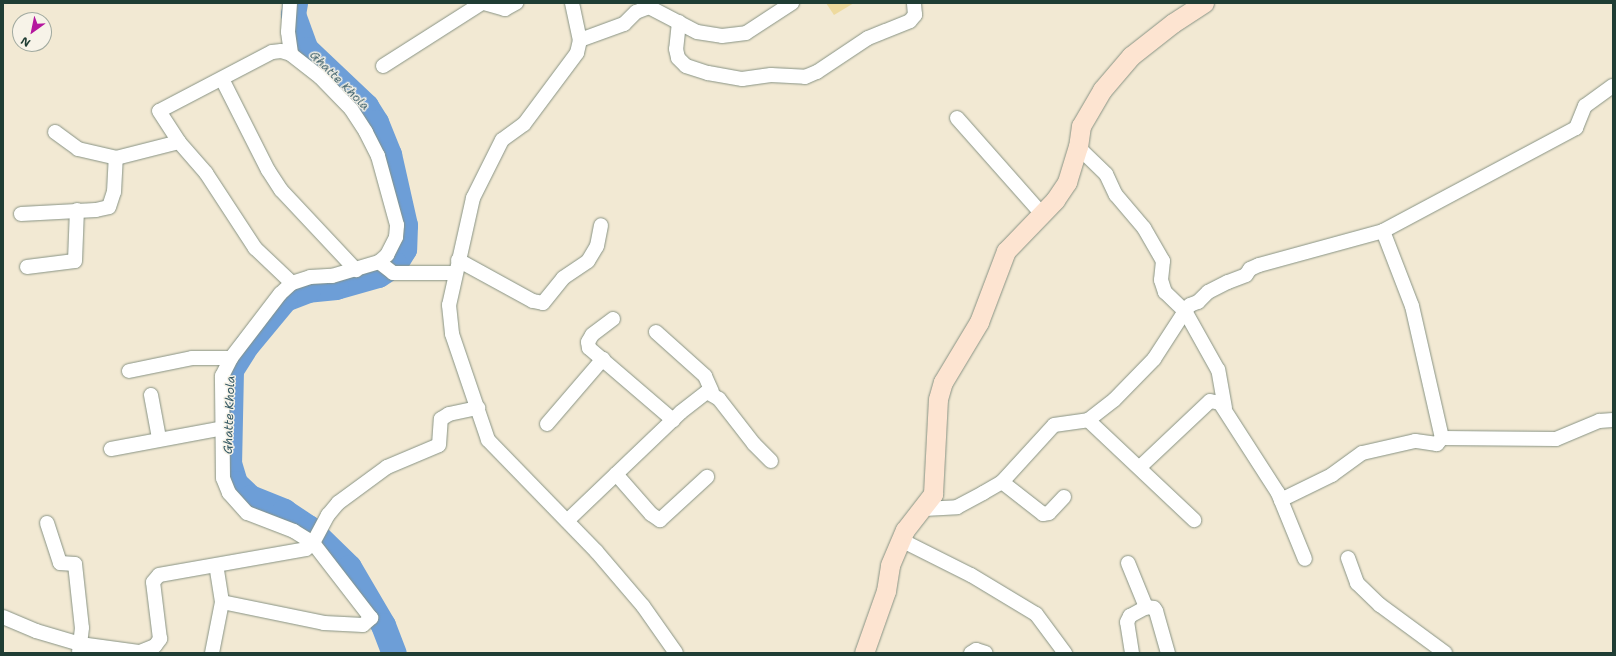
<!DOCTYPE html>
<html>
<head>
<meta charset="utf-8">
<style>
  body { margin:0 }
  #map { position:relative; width:1616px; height:656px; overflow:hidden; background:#f2e9d3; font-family:"Shantell Sans",sans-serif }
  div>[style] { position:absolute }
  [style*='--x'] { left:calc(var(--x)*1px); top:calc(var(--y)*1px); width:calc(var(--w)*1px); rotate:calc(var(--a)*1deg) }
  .sand>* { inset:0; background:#eeda9e }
  .river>* { height:25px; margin:-12.5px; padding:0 12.5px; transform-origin:12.5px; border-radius:12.5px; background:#6d9ed7 }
  .roads { filter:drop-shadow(0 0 1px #889384) drop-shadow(0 0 1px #889384) }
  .street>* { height:14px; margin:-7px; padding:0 7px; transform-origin:7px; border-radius:7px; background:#fff }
  .secondary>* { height:19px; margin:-9.5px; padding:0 9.5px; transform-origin:9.5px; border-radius:9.5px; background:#fde4d1 }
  span { translate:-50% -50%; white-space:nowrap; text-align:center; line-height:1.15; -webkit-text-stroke:3px #f7f3e8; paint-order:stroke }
  .water-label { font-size:12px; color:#365a65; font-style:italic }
  .frame { position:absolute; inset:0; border:4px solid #1f3d34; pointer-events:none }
  .north { position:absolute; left:12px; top:12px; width:40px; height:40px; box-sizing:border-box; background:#f7f3e8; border:1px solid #a1aaa0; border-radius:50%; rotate:213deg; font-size:11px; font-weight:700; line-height:16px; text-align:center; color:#1f3d34 }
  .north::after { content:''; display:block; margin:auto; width:14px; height:18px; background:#b5179e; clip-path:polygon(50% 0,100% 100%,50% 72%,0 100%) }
</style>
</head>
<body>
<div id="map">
  <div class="sand">
    <div style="clip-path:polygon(826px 3px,854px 3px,834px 15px)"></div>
  </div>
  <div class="river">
    <div style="--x:295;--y:3;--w:11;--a:100"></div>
    <div style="--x:293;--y:14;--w:37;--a:70"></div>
    <div style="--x:306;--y:49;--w:83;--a:43.5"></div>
    <div style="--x:366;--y:106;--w:19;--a:58"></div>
    <div style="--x:376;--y:122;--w:35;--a:68"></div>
    <div style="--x:389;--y:154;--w:73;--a:77.3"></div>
    <div style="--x:405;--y:225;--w:24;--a:92"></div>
    <div style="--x:404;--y:249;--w:17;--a:121"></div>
    <div style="--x:395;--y:264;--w:20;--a:147"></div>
    <div style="--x:378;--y:275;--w:44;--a:164.1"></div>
    <div style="--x:336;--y:287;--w:28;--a:174"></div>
    <div style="--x:308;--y:290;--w:25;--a:159"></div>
    <div style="--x:285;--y:299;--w:61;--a:129.7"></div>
    <div style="--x:246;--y:346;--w:28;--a:122"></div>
    <div style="--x:231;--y:370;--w:93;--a:91.2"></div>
    <div style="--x:229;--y:463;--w:21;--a:73"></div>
    <div style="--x:235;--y:483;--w:21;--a:43"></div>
    <div style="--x:250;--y:497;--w:37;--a:22"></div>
    <div style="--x:284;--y:511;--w:29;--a:34"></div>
    <div style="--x:308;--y:527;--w:57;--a:44.3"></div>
    <div style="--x:349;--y:567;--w:67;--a:59.6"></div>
    <div style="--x:383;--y:625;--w:30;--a:69"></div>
  </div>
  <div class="roads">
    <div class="street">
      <div style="--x:290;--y:3;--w:29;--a:94"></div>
      <div style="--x:288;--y:32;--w:22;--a:82"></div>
      <div style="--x:484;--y:3;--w:22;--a:16"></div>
      <div style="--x:505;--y:9;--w:13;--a:-29"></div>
      <div style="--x:572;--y:3;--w:38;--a:78"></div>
      <div style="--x:580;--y:40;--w:13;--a:103"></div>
      <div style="--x:577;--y:53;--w:89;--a:126.7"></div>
      <div style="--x:524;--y:124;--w:27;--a:144"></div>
      <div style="--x:502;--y:140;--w:65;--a:116.6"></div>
      <div style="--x:473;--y:198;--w:110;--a:102.6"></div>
      <div style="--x:449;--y:305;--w:29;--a:84"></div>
      <div style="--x:452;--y:334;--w:112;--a:71.2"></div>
      <div style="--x:488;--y:440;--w:155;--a:45.8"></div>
      <div style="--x:596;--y:551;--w:72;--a:49.5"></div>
      <div style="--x:643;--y:606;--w:57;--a:54.9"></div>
      <div style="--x:679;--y:22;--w:27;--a:96"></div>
      <div style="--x:676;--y:49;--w:9;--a:77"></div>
      <div style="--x:678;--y:58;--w:11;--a:45"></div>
      <div style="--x:686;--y:66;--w:23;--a:18"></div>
      <div style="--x:708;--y:73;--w:35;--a:10"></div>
      <div style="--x:742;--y:79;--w:29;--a:-8"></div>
      <div style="--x:771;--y:75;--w:34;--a:3"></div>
      <div style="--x:805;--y:77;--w:13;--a:-23"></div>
      <div style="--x:817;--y:72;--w:61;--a:-33.7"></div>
      <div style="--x:868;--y:38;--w:45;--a:-22"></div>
      <div style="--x:910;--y:21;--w:8;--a:-50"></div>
      <div style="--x:915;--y:15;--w:12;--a:-95"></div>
      <div style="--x:580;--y:40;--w:47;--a:-20"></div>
      <div style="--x:624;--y:24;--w:17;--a:-45"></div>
      <div style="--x:636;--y:12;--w:14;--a:-21"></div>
      <div style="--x:649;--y:7;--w:54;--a:27.5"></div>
      <div style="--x:697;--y:32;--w:25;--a:9"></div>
      <div style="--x:722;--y:36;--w:24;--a:-7"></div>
      <div style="--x:746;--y:33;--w:55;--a:-33.1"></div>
      <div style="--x:383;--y:66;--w:117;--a:-32.5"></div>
      <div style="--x:222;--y:79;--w:102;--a:63.2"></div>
      <div style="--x:268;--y:170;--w:24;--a:57"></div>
      <div style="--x:281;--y:190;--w:110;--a:46.8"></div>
      <div style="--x:957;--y:118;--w:127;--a:48.5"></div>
      <div style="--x:55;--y:132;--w:29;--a:36"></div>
      <div style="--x:78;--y:149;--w:39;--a:13"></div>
      <div style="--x:1078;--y:147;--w:39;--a:44"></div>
      <div style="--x:1106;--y:174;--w:23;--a:65"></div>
      <div style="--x:1116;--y:195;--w:43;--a:49.7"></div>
      <div style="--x:1144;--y:228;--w:38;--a:60"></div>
      <div style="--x:1163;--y:261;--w:19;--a:96"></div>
      <div style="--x:1161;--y:280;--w:13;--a:72"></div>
      <div style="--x:1165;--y:292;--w:28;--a:44"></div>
      <div style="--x:1185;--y:311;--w:57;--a:122.9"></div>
      <div style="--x:1154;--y:359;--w:57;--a:134.3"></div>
      <div style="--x:1114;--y:400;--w:33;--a:142"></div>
      <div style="--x:21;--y:214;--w:75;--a:-3.1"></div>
      <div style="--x:96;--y:210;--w:13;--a:-13"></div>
      <div style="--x:109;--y:207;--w:16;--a:-72"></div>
      <div style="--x:114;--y:192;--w:34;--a:-87"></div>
      <div style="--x:116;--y:158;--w:65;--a:-14.3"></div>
      <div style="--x:1383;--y:231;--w:219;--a:-28.1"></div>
      <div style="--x:1576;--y:128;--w:24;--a:-68"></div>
      <div style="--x:1585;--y:106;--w:34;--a:-36"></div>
      <div style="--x:458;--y:260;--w:85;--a:28.7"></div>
      <div style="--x:533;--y:301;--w:10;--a:11"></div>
      <div style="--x:543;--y:303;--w:32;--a:-51"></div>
      <div style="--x:563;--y:278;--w:30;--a:-34"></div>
      <div style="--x:588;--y:261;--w:17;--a:-59"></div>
      <div style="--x:597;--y:246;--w:21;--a:-79"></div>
      <div style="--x:379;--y:262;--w:18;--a:38"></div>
      <div style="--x:393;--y:273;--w:62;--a:0"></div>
      <div style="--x:27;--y:267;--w:48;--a:-7.1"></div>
      <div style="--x:75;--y:261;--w:51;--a:-87.8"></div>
      <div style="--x:613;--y:319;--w:26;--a:143"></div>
      <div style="--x:592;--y:335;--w:8;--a:120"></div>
      <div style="--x:588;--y:342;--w:6;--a:81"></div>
      <div style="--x:589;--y:348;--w:111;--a:40.6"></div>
      <div style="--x:656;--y:332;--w:66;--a:41.9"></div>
      <div style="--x:705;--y:376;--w:17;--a:66"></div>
      <div style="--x:129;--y:371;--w:64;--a:-11.7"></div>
      <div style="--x:192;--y:358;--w:39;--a:0"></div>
      <div style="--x:151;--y:395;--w:44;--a:79.5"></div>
      <div style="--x:1225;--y:408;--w:39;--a:-100"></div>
      <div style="--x:1218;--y:370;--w:68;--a:-119.2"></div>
      <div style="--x:1185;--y:311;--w:8;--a:-50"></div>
      <div style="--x:1190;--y:305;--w:9;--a:-21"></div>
      <div style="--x:1198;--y:302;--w:14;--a:-45"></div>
      <div style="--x:1208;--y:292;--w:22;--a:-27"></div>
      <div style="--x:1228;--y:282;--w:19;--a:-21"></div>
      <div style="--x:1246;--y:275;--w:7;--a:-56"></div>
      <div style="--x:1250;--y:269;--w:10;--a:-24"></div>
      <div style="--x:1259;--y:265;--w:129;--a:-15.3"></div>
      <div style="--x:1383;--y:231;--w:80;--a:68.9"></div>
      <div style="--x:1412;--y:306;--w:135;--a:77.2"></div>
      <div style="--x:1442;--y:438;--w:8;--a:130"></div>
      <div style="--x:1437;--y:444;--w:22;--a:-172"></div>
      <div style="--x:1415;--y:441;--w:54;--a:167.2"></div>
      <div style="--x:1362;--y:453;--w:37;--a:144"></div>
      <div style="--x:1332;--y:475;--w:57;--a:153.9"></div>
      <div style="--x:547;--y:424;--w:86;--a:-49.3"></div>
      <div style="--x:1442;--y:438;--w:114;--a:0.5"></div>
      <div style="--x:1556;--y:439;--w:47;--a:-22.7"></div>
      <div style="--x:1599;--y:421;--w:14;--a:-4"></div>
      <div style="--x:111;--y:449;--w:114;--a:-10.6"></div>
      <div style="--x:1140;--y:467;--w:96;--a:-43.3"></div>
      <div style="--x:1210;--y:401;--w:10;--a:11"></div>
      <div style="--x:1220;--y:403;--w:107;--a:57.2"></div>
      <div style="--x:1278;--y:493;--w:71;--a:67.8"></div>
      <div style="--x:616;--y:474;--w:53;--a:48.8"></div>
      <div style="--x:651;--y:514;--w:11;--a:34"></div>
      <div style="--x:660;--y:520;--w:64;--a:-42.5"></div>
      <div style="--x:1002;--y:482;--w:52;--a:38"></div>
      <div style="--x:1043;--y:514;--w:6;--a:-9"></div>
      <div style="--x:1049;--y:513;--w:22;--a:-47"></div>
      <div style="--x:924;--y:509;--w:33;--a:-3"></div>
      <div style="--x:957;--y:507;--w:30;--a:-28"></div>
      <div style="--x:983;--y:493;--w:22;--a:-30"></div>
      <div style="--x:1002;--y:482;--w:77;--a:-47.6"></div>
      <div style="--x:1054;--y:425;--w:34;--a:-8"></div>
      <div style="--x:1088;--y:420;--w:146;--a:43.3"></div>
      <div style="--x:568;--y:520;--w:156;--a:-43.7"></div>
      <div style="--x:681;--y:412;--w:33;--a:-38"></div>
      <div style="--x:707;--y:392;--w:14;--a:30"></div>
      <div style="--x:719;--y:399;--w:57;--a:52.1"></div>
      <div style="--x:754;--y:444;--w:24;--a:45"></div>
      <div style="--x:47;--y:523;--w:42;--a:72"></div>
      <div style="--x:60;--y:563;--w:15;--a:4"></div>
      <div style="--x:75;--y:564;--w:64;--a:83.8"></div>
      <div style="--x:82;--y:628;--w:24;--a:97"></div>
      <div style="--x:901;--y:540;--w:78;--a:26.6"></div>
      <div style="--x:971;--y:575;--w:76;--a:31"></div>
      <div style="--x:1036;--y:614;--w:49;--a:53.4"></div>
      <div style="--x:1348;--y:558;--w:27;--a:70"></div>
      <div style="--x:1357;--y:583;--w:32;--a:44"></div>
      <div style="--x:1380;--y:605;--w:81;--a:36.4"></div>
      <div style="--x:1128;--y:563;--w:48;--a:67.8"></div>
      <div style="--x:222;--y:602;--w:104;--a:11.6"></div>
      <div style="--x:324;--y:623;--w:39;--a:3"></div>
      <div style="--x:363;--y:625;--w:11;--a:-41"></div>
      <div style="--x:371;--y:618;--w:95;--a:-127.7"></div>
      <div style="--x:313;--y:543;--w:22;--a:-148"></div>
      <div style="--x:294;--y:531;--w:50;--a:-159"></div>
      <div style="--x:247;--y:513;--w:27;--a:-132"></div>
      <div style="--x:229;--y:493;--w:16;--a:-112"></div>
      <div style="--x:223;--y:478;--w:102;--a:-90.6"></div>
      <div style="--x:222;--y:376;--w:20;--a:-63"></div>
      <div style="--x:231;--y:358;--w:81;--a:-52.6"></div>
      <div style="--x:280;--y:294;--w:16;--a:-43"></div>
      <div style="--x:292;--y:283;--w:19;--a:-18"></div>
      <div style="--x:310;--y:277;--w:22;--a:-3"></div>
      <div style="--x:332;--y:276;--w:49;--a:-16.6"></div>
      <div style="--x:379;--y:262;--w:11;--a:-41"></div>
      <div style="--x:387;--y:255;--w:20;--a:-63"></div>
      <div style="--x:396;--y:237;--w:12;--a:-85"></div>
      <div style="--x:397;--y:225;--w:72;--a:-105.4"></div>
      <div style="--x:378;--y:156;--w:27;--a:-117"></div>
      <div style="--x:366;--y:132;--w:27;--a:-123"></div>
      <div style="--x:351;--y:109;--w:45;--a:-134.1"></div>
      <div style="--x:320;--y:77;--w:37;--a:-142"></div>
      <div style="--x:291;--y:54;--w:10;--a:-163"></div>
      <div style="--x:281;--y:51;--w:9;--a:174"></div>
      <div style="--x:272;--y:52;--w:127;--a:152.4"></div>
      <div style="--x:159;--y:111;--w:37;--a:57"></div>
      <div style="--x:179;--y:142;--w:41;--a:48.9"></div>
      <div style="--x:206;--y:173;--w:90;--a:56.8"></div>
      <div style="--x:255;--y:248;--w:51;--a:43.4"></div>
      <div style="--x:3;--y:617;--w:36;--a:23"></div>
      <div style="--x:36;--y:631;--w:46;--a:16.5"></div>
      <div style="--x:80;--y:644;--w:61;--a:7.6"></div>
      <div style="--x:140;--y:652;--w:16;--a:-22"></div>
      <div style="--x:155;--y:646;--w:9;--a:-54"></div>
      <div style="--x:160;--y:639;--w:57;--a:-97"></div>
      <div style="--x:153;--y:582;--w:9;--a:-49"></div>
      <div style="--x:159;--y:575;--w:149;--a:-10"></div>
      <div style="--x:306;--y:549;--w:9;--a:-41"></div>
      <div style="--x:313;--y:543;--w:32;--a:-62"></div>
      <div style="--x:328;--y:515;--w:16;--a:-50"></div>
      <div style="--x:338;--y:503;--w:61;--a:-36.3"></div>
      <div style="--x:387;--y:467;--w:56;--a:-22.9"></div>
      <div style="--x:439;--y:445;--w:26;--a:-86"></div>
      <div style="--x:441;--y:419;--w:9;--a:-32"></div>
      <div style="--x:449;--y:414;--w:30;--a:-12"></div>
      <div style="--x:212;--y:653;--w:52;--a:-78.9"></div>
      <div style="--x:222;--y:602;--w:36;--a:-99"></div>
      <div style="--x:971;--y:653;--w:6;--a:-31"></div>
      <div style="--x:976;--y:650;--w:10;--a:17"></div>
      <div style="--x:1132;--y:653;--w:31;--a:-99"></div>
      <div style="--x:1127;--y:622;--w:7;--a:-63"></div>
      <div style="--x:1130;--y:616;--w:18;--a:-29"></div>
      <div style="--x:1146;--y:607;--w:8;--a:7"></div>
      <div style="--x:1154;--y:608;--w:4;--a:56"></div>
      <div style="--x:1156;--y:611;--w:44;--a:74.1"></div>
    </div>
    <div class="secondary">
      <div style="--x:864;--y:653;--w:66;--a:-70.5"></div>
      <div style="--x:886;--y:591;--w:26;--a:-81"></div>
      <div style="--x:890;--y:565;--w:38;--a:-67"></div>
      <div style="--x:905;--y:530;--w:46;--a:-52.1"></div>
      <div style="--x:933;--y:494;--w:95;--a:-87"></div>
      <div style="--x:938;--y:399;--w:18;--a:-74"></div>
      <div style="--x:943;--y:382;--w:70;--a:-59"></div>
      <div style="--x:979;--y:322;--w:76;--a:-69.2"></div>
      <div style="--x:1006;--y:251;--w:71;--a:-46.1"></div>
      <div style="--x:1055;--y:200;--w:22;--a:-56"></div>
      <div style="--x:1067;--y:182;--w:37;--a:-73"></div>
      <div style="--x:1078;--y:147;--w:21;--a:-82"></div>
      <div style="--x:1081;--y:126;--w:42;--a:-59.7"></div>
      <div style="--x:1102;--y:90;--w:45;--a:-49.5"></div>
      <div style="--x:1131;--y:56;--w:53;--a:-38.2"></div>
      <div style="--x:1173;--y:23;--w:37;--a:-33"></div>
    </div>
  </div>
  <div class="water-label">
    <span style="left:339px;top:81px;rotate:45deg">Ghatte Khola</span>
    <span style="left:230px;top:415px;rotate:-88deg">Ghatte Khola</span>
  </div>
  <div class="frame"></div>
  <div class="north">N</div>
</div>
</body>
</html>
